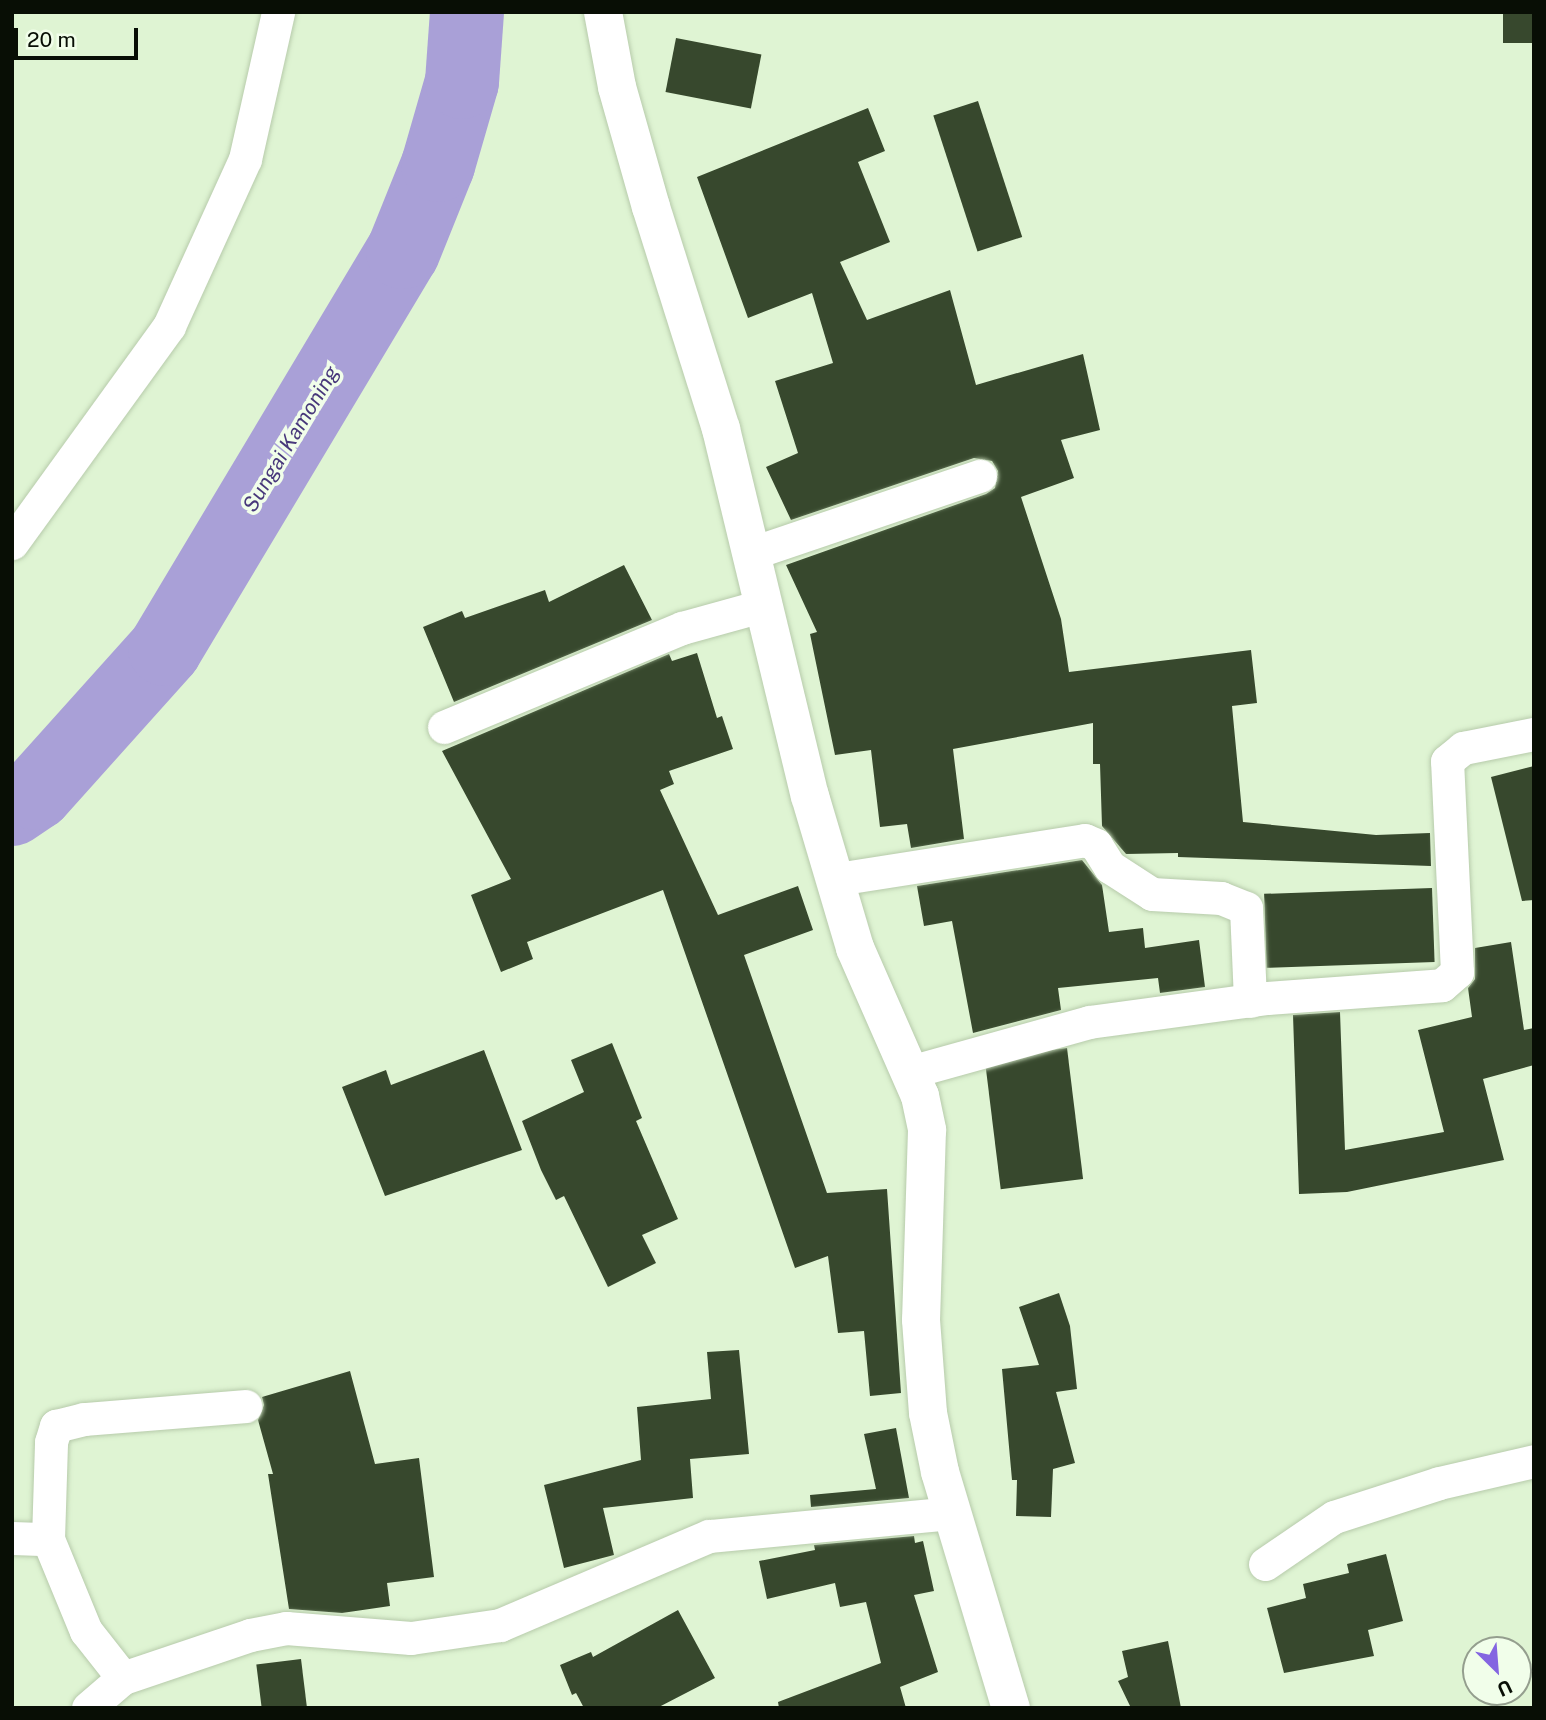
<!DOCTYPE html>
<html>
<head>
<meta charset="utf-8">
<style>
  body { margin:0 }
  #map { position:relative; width:1546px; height:1720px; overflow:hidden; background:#dff4d3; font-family:"Public Sans",sans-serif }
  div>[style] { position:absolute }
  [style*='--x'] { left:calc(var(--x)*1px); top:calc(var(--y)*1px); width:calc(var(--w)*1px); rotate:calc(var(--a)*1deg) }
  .river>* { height:74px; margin:-37px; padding:0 37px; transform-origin:37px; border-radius:37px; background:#a9a0d7 }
  .building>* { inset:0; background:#37482d; transform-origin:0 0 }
  .roads { filter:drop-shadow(0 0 2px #b7cbab) drop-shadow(0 0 2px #b7cbab) }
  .minor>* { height:33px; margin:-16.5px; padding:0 16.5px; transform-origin:16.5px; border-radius:16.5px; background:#fff }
  .tertiary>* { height:38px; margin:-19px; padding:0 19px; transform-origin:19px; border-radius:19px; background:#fff }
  span { translate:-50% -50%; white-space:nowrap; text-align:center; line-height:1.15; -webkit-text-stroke:7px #f1feea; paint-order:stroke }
  .water-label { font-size:21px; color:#48387b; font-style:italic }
  .frame { position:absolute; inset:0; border:14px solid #080e05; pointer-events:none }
  .north { position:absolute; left:1462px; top:1636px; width:70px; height:70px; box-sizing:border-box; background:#f1feea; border:2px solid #949e8e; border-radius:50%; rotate:155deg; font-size:19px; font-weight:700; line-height:28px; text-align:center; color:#080e05 }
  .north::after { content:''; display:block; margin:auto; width:24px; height:32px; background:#8465e1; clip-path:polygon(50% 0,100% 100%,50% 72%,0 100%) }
  .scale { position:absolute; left:14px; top:28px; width:124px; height:32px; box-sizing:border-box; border:4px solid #080e05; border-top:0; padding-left:9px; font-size:21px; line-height:24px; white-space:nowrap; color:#080e05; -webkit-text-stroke:5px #f1feea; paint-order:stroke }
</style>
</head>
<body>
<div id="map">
  <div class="river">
    <div style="--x:12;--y:809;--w:29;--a:-34"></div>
    <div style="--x:36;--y:793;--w:193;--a:-48.1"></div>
    <div style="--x:165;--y:649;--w:463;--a:-59.1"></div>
    <div style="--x:403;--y:252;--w:94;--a:-68.1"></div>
    <div style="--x:438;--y:165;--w:86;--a:-73.9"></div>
    <div style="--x:462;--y:82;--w:70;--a:-85.9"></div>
  </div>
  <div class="building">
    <div style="left:1503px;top:12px;width:31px;height:31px"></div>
    <div style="left:676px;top:38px;width:87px;height:55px;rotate:11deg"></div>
    <div style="left:978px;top:101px;width:143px;height:47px;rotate:72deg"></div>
    <div style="clip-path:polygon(868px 108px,885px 151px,858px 162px,890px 242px,840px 262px,867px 320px,950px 290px,976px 385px,1083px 354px,1100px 430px,1061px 440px,1074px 478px,1021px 497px,1061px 619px,1069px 672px,1251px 650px,1257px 703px,1232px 706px,1243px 822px,1376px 835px,1430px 833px,1431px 866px,1178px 857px,1178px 853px,1126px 854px,1102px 826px,1100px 764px,1093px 764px,1093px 723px,953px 749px,964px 839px,911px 848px,907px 824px,880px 827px,871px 750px,835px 755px,810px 634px,817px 632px,786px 565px,986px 494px,995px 488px,998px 471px,992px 461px,974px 458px,791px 520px,766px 467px,798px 453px,775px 381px,833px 363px,812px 293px,748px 318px,697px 177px)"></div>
    <div style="clip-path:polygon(624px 565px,652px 620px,454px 702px,423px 627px,462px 611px,465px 618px,545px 590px,549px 602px)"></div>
    <div style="clip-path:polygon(697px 653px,717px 718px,722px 716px,733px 749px,669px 771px,674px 784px,660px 790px,718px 915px,798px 886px,813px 930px,744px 955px,827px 1193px,887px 1189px,901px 1393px,870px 1396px,864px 1331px,838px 1333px,828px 1256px,795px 1268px,663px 890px,527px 942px,533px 959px,501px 972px,471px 895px,511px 879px,442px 751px,669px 654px,672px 661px)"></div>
    <div style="clip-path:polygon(1534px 766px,1534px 900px,1522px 901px,1491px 777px)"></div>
    <div style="clip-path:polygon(1082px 860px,1102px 885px,1109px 932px,1143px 928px,1145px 948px,1199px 940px,1205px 987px,1160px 993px,1158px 978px,1058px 988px,1061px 1010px,973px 1033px,952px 921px,924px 926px,917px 886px)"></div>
    <div style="left:1432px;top:888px;width:74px;height:168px;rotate:88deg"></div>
    <div style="clip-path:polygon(1511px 942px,1524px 1030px,1534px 1028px,1534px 1065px,1483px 1079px,1504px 1160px,1347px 1192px,1299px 1194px,1293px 1015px,1340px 1012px,1345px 1150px,1444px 1132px,1418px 1030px,1472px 1017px,1468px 988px,1475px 979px,1475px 948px)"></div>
    <div style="clip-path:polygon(612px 1043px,642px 1118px,636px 1121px,678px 1219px,642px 1235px,656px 1263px,608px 1287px,564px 1196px,556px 1200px,541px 1170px,522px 1121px,584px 1092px,571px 1060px)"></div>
    <div style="left:1067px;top:1048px;width:132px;height:83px;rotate:83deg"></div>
    <div style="clip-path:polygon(484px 1050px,522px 1150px,385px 1196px,342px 1087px,386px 1070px,391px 1085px)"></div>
    <div style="clip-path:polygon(1059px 1293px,1070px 1326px,1077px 1389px,1056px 1392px,1075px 1463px,1053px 1469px,1051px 1517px,1016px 1516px,1017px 1480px,1012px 1480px,1002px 1369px,1039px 1365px,1019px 1307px)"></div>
    <div style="clip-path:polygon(739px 1350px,749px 1454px,690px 1459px,693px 1498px,603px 1508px,614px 1555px,564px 1568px,544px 1485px,641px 1460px,637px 1407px,711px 1399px,707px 1352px)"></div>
    <div style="clip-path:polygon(350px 1371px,375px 1464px,419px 1458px,434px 1577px,387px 1583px,390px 1606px,342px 1613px,289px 1609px,268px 1474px,273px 1474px,258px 1420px,264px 1405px,262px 1397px)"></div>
    <div style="clip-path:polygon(896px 1428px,909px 1498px,811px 1507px,810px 1495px,876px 1489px,864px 1434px)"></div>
    <div style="clip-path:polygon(914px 1536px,915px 1543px,923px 1541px,934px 1591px,914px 1595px,938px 1672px,900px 1687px,906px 1708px,779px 1708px,778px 1702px,881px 1663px,866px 1602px,840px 1607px,835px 1583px,767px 1599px,759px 1561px,815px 1550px,814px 1545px)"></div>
    <div style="clip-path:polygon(1386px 1554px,1403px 1621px,1368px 1630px,1374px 1656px,1284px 1673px,1267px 1608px,1306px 1598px,1303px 1584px,1349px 1573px,1347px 1564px)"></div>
    <div style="clip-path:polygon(678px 1610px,715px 1678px,657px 1708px,584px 1708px,576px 1693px,572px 1695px,560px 1665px,591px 1652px,593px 1657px)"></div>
    <div style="clip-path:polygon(1168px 1641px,1181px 1708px,1131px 1708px,1118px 1681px,1128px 1677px,1122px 1651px)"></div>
    <div style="left:301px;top:1659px;width:49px;height:45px;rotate:83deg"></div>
  </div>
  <div class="roads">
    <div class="minor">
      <div style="--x:12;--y:543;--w:268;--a:-54.1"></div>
      <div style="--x:169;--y:326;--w:183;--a:-65.5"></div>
      <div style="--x:245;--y:159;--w:151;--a:-77.3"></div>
      <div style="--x:749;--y:554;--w:244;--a:-18.7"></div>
      <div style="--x:444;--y:727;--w:258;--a:-22.6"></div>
      <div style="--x:682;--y:628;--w:86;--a:-15.5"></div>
      <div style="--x:837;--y:879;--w:251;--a:-8.9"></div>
      <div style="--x:1085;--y:840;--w:12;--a:24"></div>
      <div style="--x:1096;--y:845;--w:26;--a:58"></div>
      <div style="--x:1110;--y:867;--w:50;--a:32.7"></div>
      <div style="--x:1152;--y:894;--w:69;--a:3.3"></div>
      <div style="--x:1221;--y:898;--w:27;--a:22"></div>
      <div style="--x:1246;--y:908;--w:93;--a:87.5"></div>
      <div style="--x:910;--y:1072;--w:186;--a:-15.6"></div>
      <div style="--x:1089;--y:1022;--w:180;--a:-7.7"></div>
      <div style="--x:1267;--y:998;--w:175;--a:-4.2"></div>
      <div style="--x:1442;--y:985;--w:20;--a:-41"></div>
      <div style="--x:1457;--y:972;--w:211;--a:-92.7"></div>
      <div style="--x:1447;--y:761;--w:21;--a:-39"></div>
      <div style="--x:1463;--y:748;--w:72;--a:-11.2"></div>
      <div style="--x:12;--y:1538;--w:36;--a:2"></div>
      <div style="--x:48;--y:1539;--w:100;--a:67.6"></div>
      <div style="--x:86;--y:1631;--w:60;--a:51.8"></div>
      <div style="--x:48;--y:1539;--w:97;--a:-88.2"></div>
      <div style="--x:51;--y:1442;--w:17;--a:-73"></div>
      <div style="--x:56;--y:1426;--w:29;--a:-14"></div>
      <div style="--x:84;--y:1419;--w:162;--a:-4.6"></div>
      <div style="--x:1265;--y:1564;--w:83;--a:-34.3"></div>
      <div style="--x:1334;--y:1517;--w:110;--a:-17.9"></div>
      <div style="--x:1439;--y:1483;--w:98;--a:-13"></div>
      <div style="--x:88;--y:1708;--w:46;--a:-40.6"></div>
      <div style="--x:123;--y:1678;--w:134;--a:-18.7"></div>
      <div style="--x:250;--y:1635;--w:37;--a:-11"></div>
      <div style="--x:286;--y:1628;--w:125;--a:4.6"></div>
      <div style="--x:411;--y:1638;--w:90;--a:-8.3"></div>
      <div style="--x:500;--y:1625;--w:227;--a:-23.1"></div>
      <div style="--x:709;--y:1536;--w:245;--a:-5.4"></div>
    </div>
    <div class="tertiary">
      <div style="--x:603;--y:12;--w:76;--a:79.4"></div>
      <div style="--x:617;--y:87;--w:125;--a:74.2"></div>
      <div style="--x:651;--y:207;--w:233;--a:72.5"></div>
      <div style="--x:721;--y:429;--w:378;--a:76.4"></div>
      <div style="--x:810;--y:796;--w:159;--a:73.5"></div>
      <div style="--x:855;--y:948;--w:162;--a:66.3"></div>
      <div style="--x:920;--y:1096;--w:35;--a:78"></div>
      <div style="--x:927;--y:1130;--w:190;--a:91.8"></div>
      <div style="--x:921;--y:1320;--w:93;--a:85.7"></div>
      <div style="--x:928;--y:1413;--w:60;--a:78.5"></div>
      <div style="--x:940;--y:1472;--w:246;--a:73.3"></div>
    </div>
  </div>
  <div class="water-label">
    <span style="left:291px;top:439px;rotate:-59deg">Sungai Kamoning</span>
  </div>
  <div class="frame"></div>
  <div class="north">U</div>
  <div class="scale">20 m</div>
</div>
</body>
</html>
